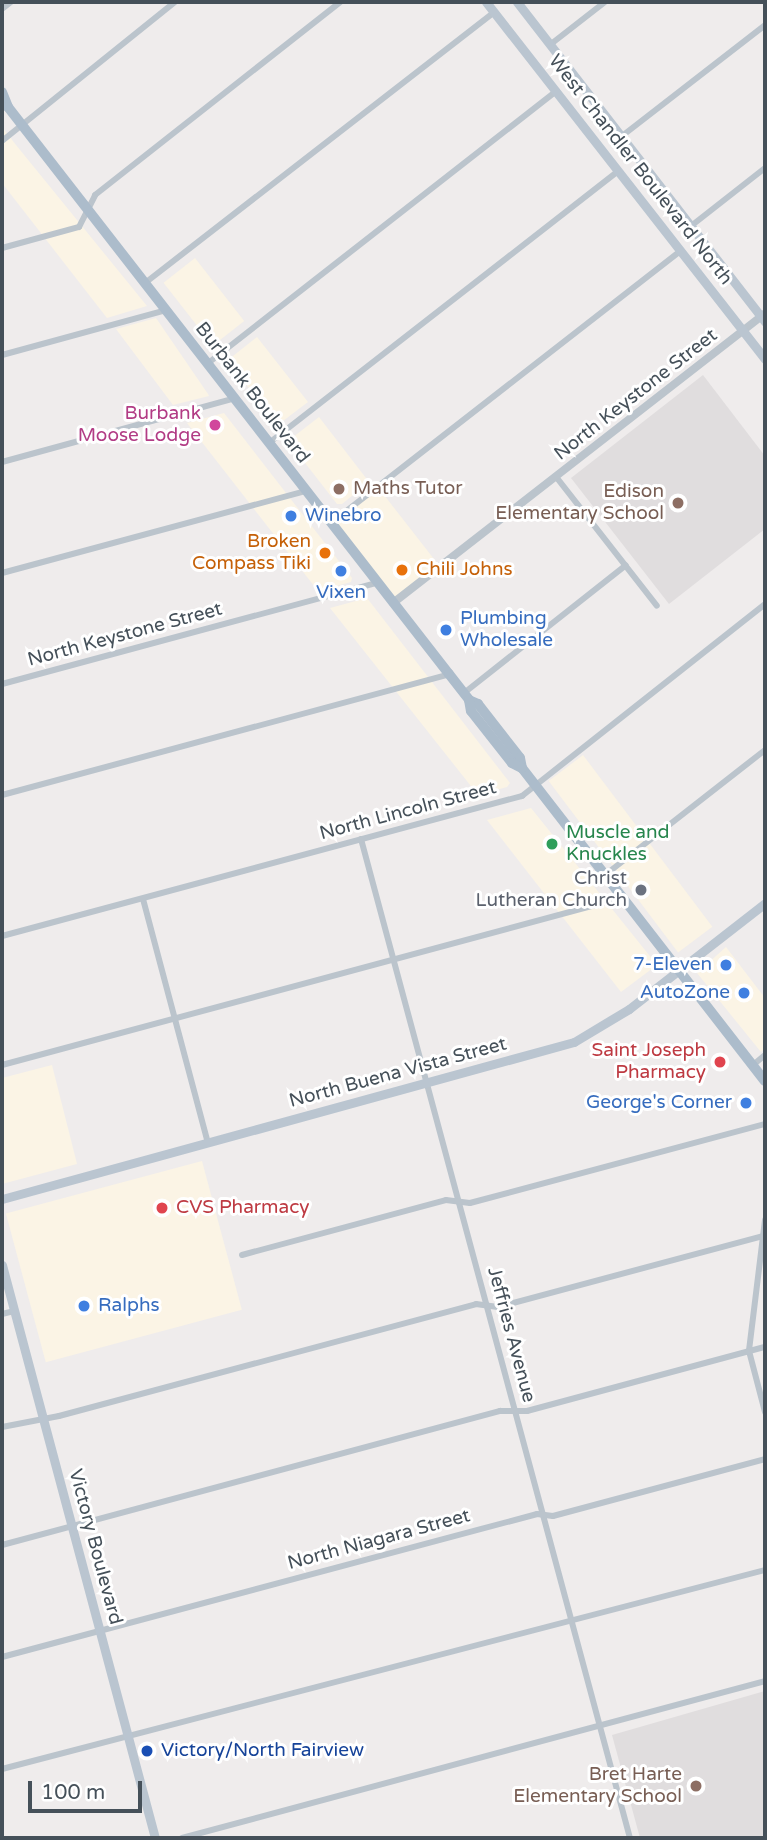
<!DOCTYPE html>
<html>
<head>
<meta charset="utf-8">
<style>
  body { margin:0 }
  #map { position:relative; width:767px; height:1840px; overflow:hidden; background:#efecec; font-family:"Varela Round",sans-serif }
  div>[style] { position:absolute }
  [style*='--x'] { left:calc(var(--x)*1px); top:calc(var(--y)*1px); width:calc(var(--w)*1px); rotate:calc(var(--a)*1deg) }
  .commercial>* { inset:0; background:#fbf4e5; transform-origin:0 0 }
  .education>* { inset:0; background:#e0ddde }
  .minor>* { height:6px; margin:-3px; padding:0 3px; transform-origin:3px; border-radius:3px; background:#bbc4cc }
  .tertiary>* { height:8px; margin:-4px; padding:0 4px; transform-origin:4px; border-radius:4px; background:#bbc4cc }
  .secondary>* { height:9px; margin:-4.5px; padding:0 4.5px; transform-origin:4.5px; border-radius:4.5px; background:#bac5d0 }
  .primary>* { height:10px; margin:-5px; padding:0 5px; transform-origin:5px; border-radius:5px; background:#acbccb }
  .dots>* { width:19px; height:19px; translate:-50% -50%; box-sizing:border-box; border:4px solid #fff; border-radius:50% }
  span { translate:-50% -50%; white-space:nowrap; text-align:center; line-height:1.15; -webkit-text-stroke:6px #fff; paint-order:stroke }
  .street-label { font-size:19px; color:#455059 }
  .hotel-label { font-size:19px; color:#b23c85 }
  .right { translate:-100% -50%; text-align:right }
  .education-label { font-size:19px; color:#785e54 }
  .left { translate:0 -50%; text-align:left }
  .shop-label { font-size:19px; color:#366cbe }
  .food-label { font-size:19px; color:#c56008 }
  .leisure-label { font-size:19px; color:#27864d }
  .worship-label { font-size:19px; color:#5b616d }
  .health-label { font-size:19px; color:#be3a42 }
  .transit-label { font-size:19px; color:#164399 }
  .frame { position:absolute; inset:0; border:4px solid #455059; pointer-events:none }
  .scale { position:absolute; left:28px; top:1781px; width:114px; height:32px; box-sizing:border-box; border:4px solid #455059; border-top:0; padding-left:9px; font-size:21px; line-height:24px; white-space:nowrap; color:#455059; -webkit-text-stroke:5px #fff; paint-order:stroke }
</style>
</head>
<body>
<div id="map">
  <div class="commercial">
    <div style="clip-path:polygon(2px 127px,16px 145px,147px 306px,107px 318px,2px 183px)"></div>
    <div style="left:195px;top:258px;width:80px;height:40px;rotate:52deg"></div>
    <div style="clip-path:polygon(156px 318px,208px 394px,209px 396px,173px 405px,116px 329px)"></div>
    <div style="clip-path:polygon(257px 337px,308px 402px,279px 424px,229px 364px,228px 360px)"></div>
    <div style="clip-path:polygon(224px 413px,352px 578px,351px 582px,318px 591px,187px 423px)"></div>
    <div style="clip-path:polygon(319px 417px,369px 482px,342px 504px,337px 504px,288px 441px)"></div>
    <div style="left:377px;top:486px;width:103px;height:57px;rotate:52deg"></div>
    <div style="clip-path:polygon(367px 598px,510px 783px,507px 787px,478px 795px,330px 608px)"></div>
    <div style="left:583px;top:755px;width:215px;height:43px;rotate:53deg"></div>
    <div style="clip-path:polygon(531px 808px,657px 965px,621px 992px,487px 820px)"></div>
    <div style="clip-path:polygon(726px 947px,765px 998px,765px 1048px,761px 1052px,697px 973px)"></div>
    <div style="clip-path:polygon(52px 1065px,77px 1164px,2px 1184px,2px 1078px)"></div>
    <div style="left:202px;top:1161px;width:154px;height:203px;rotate:75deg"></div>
  </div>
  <div class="education">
    <div style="clip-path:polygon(703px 375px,765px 456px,765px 529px,669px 604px,571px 478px)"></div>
    <div style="clip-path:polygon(765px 1691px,765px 1838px,640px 1838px,612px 1735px)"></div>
  </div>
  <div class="minor">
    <div style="--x:2;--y:9;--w:11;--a:-38"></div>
    <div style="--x:551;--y:44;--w:68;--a:-37.9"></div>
    <div style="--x:622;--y:136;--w:181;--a:-37.8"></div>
    <div style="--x:2;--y:141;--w:222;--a:-38.8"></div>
    <div style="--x:691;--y:226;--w:94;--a:-38.1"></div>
    <div style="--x:2;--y:248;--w:80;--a:-15.3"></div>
    <div style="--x:79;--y:227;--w:36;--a:-63"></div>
    <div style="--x:95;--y:195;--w:312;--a:-38.2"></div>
    <div style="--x:145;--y:283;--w:442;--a:-37.8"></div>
    <div style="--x:2;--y:355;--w:170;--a:-15.3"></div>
    <div style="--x:207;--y:364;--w:444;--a:-38"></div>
    <div style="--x:269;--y:443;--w:442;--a:-37.9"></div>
    <div style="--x:2;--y:462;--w:239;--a:-15.3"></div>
    <div style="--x:557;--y:478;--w:162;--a:52"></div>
    <div style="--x:331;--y:523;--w:443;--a:-37.9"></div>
    <div style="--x:2;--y:573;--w:315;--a:-15.1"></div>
    <div style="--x:2;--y:684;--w:388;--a:-15.1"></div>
    <div style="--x:464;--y:693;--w:206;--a:-38.3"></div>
    <div style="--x:2;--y:795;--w:463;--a:-15.1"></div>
    <div style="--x:361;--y:839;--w:1035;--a:74.93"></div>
    <div style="--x:605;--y:875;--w:203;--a:-38"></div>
    <div style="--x:143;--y:899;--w:253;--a:75.1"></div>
    <div style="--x:2;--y:936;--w:539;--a:-15.07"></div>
    <div style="--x:522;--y:796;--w:310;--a:-38.3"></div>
    <div style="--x:2;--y:1065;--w:642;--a:-15.08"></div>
    <div style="--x:753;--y:1065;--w:16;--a:-40"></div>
    <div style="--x:765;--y:1220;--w:132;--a:97"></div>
    <div style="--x:749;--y:1351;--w:63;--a:75.3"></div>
    <div style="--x:242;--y:1255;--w:211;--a:-15.1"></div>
    <div style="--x:446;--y:1200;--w:24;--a:7"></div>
    <div style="--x:470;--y:1203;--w:305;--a:-15"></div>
    <div style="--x:2;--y:1314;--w:12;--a:-14"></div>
    <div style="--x:2;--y:1427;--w:58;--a:-10.9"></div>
    <div style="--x:59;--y:1416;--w:432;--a:-15"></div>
    <div style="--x:476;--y:1304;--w:22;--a:8"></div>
    <div style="--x:498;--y:1307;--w:274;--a:-15"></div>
    <div style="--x:2;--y:1545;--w:516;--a:-15.06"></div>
    <div style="--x:500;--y:1411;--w:27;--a:0"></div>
    <div style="--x:527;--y:1411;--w:246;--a:-15.1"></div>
    <div style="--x:2;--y:1657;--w:554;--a:-14.96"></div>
    <div style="--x:537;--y:1514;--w:16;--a:7"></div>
    <div style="--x:553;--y:1516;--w:220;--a:-15"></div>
    <div style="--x:2;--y:1769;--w:789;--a:-14.62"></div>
    <div style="--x:182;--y:1838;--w:604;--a:-15.07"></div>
  </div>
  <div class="tertiary">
    <div style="--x:393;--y:603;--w:472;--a:-37.9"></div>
  </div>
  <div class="secondary">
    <div style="--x:486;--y:2;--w:453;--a:52"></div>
    <div style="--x:517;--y:2;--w:405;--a:52.2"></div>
    <div style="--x:2;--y:1199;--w:593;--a:-15.35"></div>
    <div style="--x:574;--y:1042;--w:64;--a:-31"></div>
    <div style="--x:629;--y:1009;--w:172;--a:-37.9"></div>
    <div style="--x:2;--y:1265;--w:593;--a:75.05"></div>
  </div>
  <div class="primary">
    <div style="--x:2;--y:92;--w:16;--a:68"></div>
    <div style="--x:8;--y:107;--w:718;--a:52.13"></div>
    <div style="--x:449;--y:674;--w:33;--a:52"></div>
    <div style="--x:469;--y:700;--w:10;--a:24"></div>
    <div style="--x:478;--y:704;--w:68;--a:52.1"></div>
    <div style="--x:520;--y:758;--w:10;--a:79"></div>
    <div style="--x:522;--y:768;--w:396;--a:52.2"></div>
    <div style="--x:469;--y:700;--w:11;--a:80"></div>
    <div style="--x:471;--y:711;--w:66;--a:51.7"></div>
    <div style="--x:512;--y:763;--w:11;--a:27"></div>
  </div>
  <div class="dots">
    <div style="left:215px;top:425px;background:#d1479c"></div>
    <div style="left:339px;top:489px;background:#8d6e63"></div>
    <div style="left:678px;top:503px;background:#8d6e63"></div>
    <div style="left:291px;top:516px;background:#3f7fe0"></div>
    <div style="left:325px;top:553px;background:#e8710a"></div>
    <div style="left:402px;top:570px;background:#e8710a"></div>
    <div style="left:341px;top:571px;background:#3f7fe0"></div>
    <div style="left:446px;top:630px;background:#3f7fe0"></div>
    <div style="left:552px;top:844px;background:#2e9e5b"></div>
    <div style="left:641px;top:890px;background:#6b7280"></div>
    <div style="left:726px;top:965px;background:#3f7fe0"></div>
    <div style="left:744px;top:993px;background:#3f7fe0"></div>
    <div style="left:720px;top:1062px;background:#e0444e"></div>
    <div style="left:746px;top:1103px;background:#3f7fe0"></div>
    <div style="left:162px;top:1208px;background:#e0444e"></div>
    <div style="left:84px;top:1306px;background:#3f7fe0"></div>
    <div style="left:147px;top:1751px;background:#1a4fb4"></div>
    <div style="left:696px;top:1786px;background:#8d6e63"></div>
  </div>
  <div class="street-label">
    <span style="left:640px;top:170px;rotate:52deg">West Chandler Boulevard North</span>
    <span style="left:252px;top:393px;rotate:52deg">Burbank Boulevard</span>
    <span style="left:636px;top:395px;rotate:-38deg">North Keystone Street</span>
    <span style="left:125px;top:635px;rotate:-15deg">North Keystone Street</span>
    <span style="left:408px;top:811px;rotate:-15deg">North Lincoln Street</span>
    <span style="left:398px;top:1073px;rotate:-15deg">North Buena Vista Street</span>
    <span style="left:511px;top:1335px;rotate:75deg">Jeffries Avenue</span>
    <span style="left:379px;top:1540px;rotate:-15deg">North Niagara Street</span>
    <span style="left:95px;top:1547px;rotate:75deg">Victory Boulevard</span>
  </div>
  <div class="hotel-label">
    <span class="right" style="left:201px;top:425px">Burbank<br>Moose Lodge</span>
  </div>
  <div class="education-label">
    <span class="left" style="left:353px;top:489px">Maths Tutor</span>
    <span class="right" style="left:664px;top:503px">Edison<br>Elementary School</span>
    <span class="right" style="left:682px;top:1786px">Bret Harte<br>Elementary School</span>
  </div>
  <div class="shop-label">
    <span class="left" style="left:305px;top:516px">Winebro</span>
    <span style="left:341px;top:593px">Vixen</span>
    <span class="left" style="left:460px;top:630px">Plumbing<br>Wholesale</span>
    <span class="right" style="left:712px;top:965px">7-Eleven</span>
    <span class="right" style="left:730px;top:993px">AutoZone</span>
    <span class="right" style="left:732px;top:1103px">George's Corner</span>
    <span class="left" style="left:98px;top:1306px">Ralphs</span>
  </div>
  <div class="food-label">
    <span class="right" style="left:311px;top:553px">Broken<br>Compass Tiki</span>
    <span class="left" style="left:416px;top:570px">Chili Johns</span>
  </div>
  <div class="leisure-label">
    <span class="left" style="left:566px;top:844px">Muscle and<br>Knuckles</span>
  </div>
  <div class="worship-label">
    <span class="right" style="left:627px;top:890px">Christ<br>Lutheran Church</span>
  </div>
  <div class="health-label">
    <span class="right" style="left:706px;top:1062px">Saint Joseph<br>Pharmacy</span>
    <span class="left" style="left:176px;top:1208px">CVS Pharmacy</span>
  </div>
  <div class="transit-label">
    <span class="left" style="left:161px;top:1751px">Victory/North Fairview</span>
  </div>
  <div class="frame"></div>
  <div class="scale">100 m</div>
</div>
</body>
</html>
